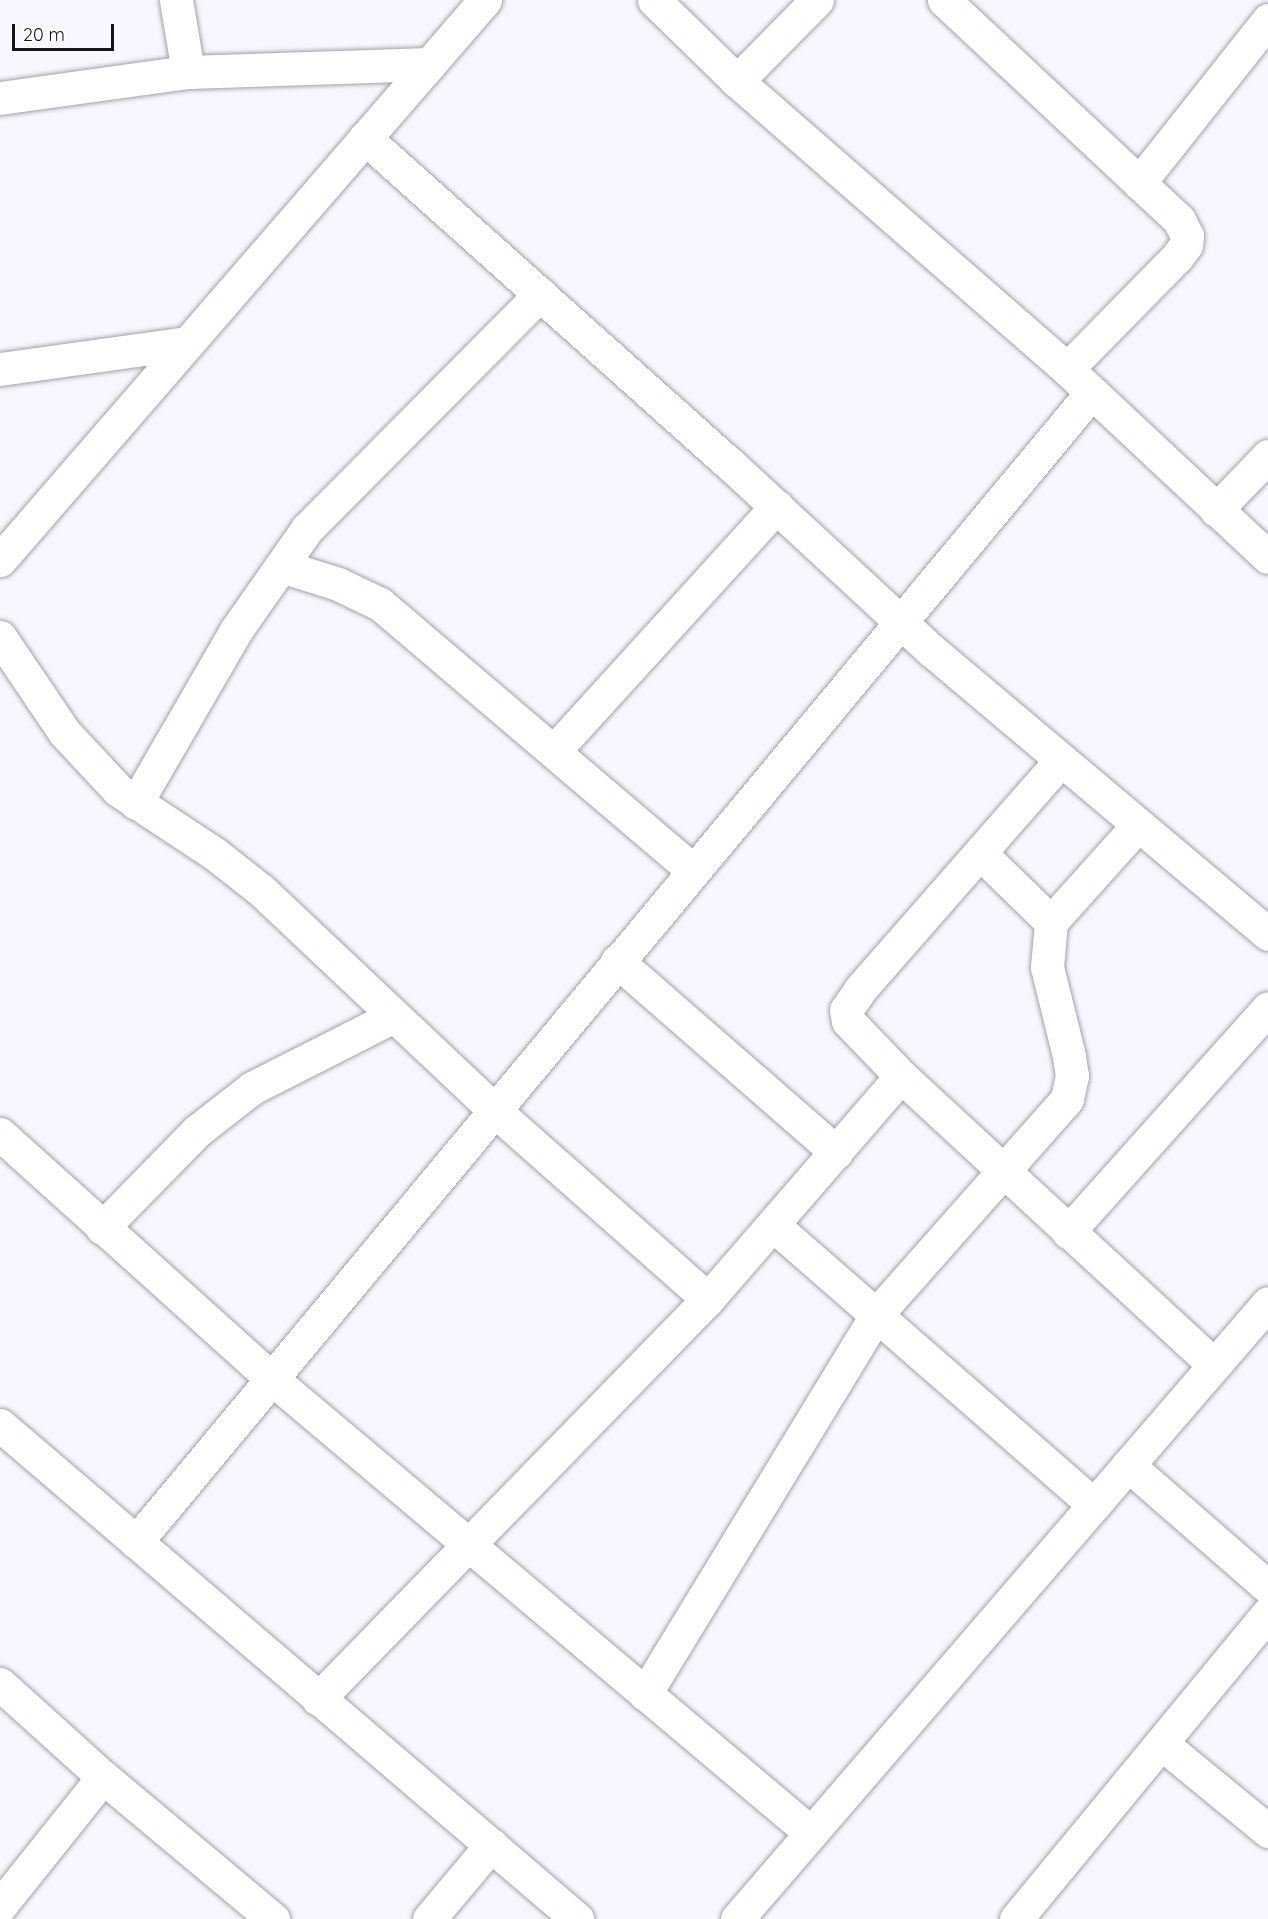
<!DOCTYPE html>
<html>
<head>
<meta charset="utf-8">
<style>
  body { margin:0 }
  #map { position:relative; width:1268px; height:1919px; overflow:hidden; background:#f8f6fe; font-family:Quicksand,sans-serif }
  div>[style] { position:absolute }
  [style*='--x'] { left:calc(var(--x)*1px); top:calc(var(--y)*1px); width:calc(var(--w)*1px); rotate:calc(var(--a)*1deg) }
  .roads { filter:drop-shadow(0 0 2px #a4a1aa) drop-shadow(0 0 2px #a4a1aa) }
  .street>* { height:33px; margin:-16.5px; padding:0 16.5px; transform-origin:16.5px; border-radius:16.5px; background:#fff }
  .secondary>* { height:33px; margin:-16.5px; padding:0 16.5px; transform-origin:16.5px; border-radius:16.5px; background:#fff }
  span { translate:-50% -50%; white-space:nowrap; text-align:center; line-height:1.15; -webkit-text-stroke:4.5px #fff; paint-order:stroke }
  .scale { position:absolute; left:12px; top:24px; width:102px; height:27px; box-sizing:border-box; border:3px solid #151417; border-top:0; padding-left:8px; font-size:18px; line-height:21px; white-space:nowrap; color:#151417; -webkit-text-stroke:4px #fff; paint-order:stroke }
</style>
</head>
<body>
<div id="map">
  <div class="roads">
    <div class="street">
      <div style="--x:176;--y:0;--w:73;--a:80.5"></div>
      <div style="--x:944;--y:0;--w:322;--a:43.1"></div>
      <div style="--x:1179;--y:220;--w:18;--a:63"></div>
      <div style="--x:1187;--y:236;--w:9;--a:96"></div>
      <div style="--x:1186;--y:245;--w:15;--a:127"></div>
      <div style="--x:1177;--y:257;--w:157;--a:134.5"></div>
      <div style="--x:737;--y:81;--w:114;--a:-45.4"></div>
      <div style="--x:0;--y:98;--w:190;--a:-7.9"></div>
      <div style="--x:188;--y:72;--w:242;--a:-1.9"></div>
      <div style="--x:365;--y:138;--w:489;--a:41.8"></div>
      <div style="--x:730;--y:464;--w:274;--a:42.8"></div>
      <div style="--x:931;--y:650;--w:441;--a:40.1"></div>
      <div style="--x:1139;--y:183;--w:208;--a:-51.6"></div>
      <div style="--x:0;--y:369;--w:189;--a:-7.9"></div>
      <div style="--x:1216;--y:510;--w:75;--a:-46.1"></div>
      <div style="--x:0;--y:560;--w:741;--a:-49.11"></div>
      <div style="--x:281;--y:566;--w:60;--a:17.5"></div>
      <div style="--x:338;--y:584;--w:47;--a:25.5"></div>
      <div style="--x:380;--y:604;--w:410;--a:40.4"></div>
      <div style="--x:0;--y:637;--w:115;--a:56"></div>
      <div style="--x:64;--y:732;--w:79;--a:47"></div>
      <div style="--x:118;--y:790;--w:116;--a:33.4"></div>
      <div style="--x:215;--y:854;--w:60;--a:38.2"></div>
      <div style="--x:262;--y:891;--w:318;--a:43.3"></div>
      <div style="--x:493;--y:1109;--w:287;--a:41.5"></div>
      <div style="--x:554;--y:751;--w:331;--a:-47.7"></div>
      <div style="--x:1061;--y:760;--w:305;--a:131.2"></div>
      <div style="--x:860;--y:990;--w:24;--a:125"></div>
      <div style="--x:846;--y:1010;--w:11;--a:80"></div>
      <div style="--x:848;--y:1021;--w:76;--a:46.1"></div>
      <div style="--x:901;--y:1076;--w:426;--a:42.7"></div>
      <div style="--x:136;--y:803;--w:201;--a:-59.9"></div>
      <div style="--x:237;--y:629;--w:122;--a:-55"></div>
      <div style="--x:307;--y:529;--w:331;--a:-45.2"></div>
      <div style="--x:1051;--y:922;--w:130;--a:-48.1"></div>
      <div style="--x:617;--y:961;--w:291;--a:41.1"></div>
      <div style="--x:0;--y:1134;--w:365;--a:42"></div>
      <div style="--x:271;--y:1378;--w:706;--a:40.12"></div>
      <div style="--x:773;--y:1225;--w:426;--a:41.1"></div>
      <div style="--x:102;--y:1228;--w:136;--a:-45.6"></div>
      <div style="--x:197;--y:1131;--w:70;--a:-38"></div>
      <div style="--x:252;--y:1088;--w:159;--a:-26.9"></div>
      <div style="--x:1068;--y:1232;--w:300;--a:-48.2"></div>
      <div style="--x:0;--y:1425;--w:760;--a:40.57"></div>
      <div style="--x:1128;--y:1465;--w:186;--a:41.1"></div>
      <div style="--x:136;--y:1542;--w:1495;--a:-50.26"></div>
      <div style="--x:0;--y:1684;--w:139;--a:42.1"></div>
      <div style="--x:103;--y:1777;--w:222;--a:39.9"></div>
      <div style="--x:645;--y:1694;--w:444;--a:-58.6"></div>
      <div style="--x:876;--y:1315;--w:288;--a:-48.5"></div>
      <div style="--x:1067;--y:1099;--w:24;--a:-78"></div>
      <div style="--x:1072;--y:1076;--w:20;--a:-99"></div>
      <div style="--x:1069;--y:1056;--w:92;--a:-103.9"></div>
      <div style="--x:1047;--y:967;--w:45;--a:-84.9"></div>
      <div style="--x:1051;--y:922;--w:99;--a:-135.8"></div>
      <div style="--x:318;--y:1699;--w:559;--a:-45.73"></div>
      <div style="--x:708;--y:1299;--w:295;--a:-49.1"></div>
      <div style="--x:1161;--y:1743;--w:139;--a:39.4"></div>
      <div style="--x:0;--y:1906;--w:165;--a:-51.4"></div>
      <div style="--x:429;--y:1919;--w:97;--a:-50"></div>
      <div style="--x:737;--y:1919;--w:813;--a:-49.24"></div>
      <div style="--x:1016;--y:1919;--w:396;--a:-50.5"></div>
    </div>
    <div class="secondary">
      <div style="--x:654;--y:0;--w:116;--a:44.3"></div>
      <div style="--x:737;--y:81;--w:438;--a:41.1"></div>
      <div style="--x:1067;--y:369;--w:275;--a:43.1"></div>
    </div>
  </div>
  <div class="scale">20 m</div>
</div>
</body>
</html>
